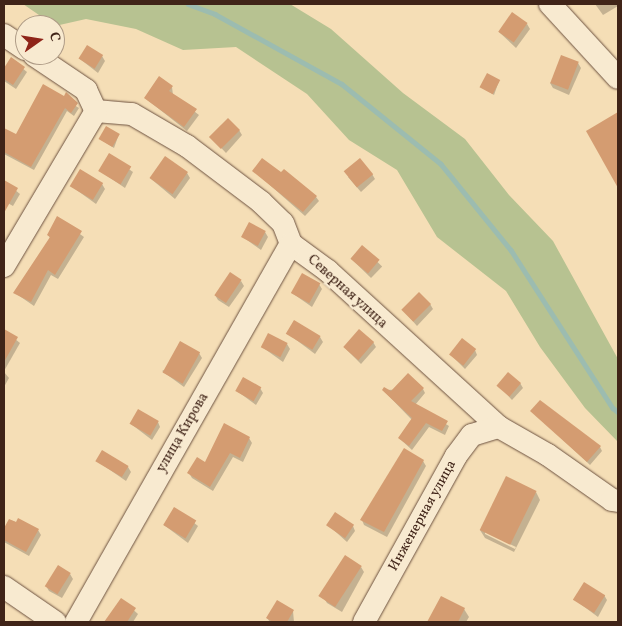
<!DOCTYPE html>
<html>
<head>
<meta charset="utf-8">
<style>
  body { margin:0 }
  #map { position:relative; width:622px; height:626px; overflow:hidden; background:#f5deb6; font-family:Vollkorn,serif }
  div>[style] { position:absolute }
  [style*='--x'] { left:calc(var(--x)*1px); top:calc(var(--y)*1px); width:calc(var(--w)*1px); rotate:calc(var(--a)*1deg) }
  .green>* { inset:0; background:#b7c291 }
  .shadow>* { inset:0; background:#0003; transform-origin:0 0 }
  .stream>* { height:4.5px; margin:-2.25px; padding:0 2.25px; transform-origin:2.25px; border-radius:2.25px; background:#9cbcb0 }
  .building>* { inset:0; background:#d49c71; transform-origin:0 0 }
  .roads { filter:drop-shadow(0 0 1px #6d5240) drop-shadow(0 0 1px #6d5240) }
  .minor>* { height:22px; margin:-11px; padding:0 11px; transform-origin:11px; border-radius:11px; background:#f8ead0 }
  span { translate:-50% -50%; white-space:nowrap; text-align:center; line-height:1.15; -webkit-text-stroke:5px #f8ead0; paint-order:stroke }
  .street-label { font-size:14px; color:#402418 }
  .frame { position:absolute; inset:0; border:5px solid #402418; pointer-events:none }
  .north { position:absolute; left:15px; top:15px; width:50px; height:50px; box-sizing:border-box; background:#f8ead0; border:1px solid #ae9b86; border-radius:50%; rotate:77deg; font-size:14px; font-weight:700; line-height:20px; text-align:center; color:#402418 }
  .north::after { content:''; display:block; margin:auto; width:18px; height:22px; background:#8f2418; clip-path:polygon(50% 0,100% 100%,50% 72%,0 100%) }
</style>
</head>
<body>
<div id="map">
  <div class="green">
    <div style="clip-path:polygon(23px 4px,290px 4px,331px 29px,403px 93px,465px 139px,509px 195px,553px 241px,618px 359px,618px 442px,585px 408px,540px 347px,506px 291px,437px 237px,397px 170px,349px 140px,307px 94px,236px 47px,183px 50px,136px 29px,86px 19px,55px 26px)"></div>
  </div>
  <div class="shadow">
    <div style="clip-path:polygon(595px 4px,618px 4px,618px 6px,603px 15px)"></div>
    <div style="clip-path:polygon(527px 24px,530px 29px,516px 48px,499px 32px)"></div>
    <div style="clip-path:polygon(102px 56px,105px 61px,98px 73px,80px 59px)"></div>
    <div style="clip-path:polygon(11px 59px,27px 72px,16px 89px,4px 81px,4px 70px)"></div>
    <div style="clip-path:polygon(578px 63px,581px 68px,569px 95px,553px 88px,550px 83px)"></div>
    <div style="clip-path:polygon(499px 81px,494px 95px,481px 87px)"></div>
    <div style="clip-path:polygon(43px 86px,79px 108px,74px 116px,67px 111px,34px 170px,4px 154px,4px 132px,17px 136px)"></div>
    <div style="clip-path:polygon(172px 87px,173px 95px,199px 115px,187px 131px,145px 98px)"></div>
    <div style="clip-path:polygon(618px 114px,618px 183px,617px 183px,588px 132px)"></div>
    <div style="clip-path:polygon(239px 130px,242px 135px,226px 153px,212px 138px)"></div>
    <div style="clip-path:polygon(119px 134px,114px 148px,100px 139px)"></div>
    <div style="clip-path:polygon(109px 155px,133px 172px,125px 188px,100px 171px)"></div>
    <div style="clip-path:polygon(254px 171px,316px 197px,319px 201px,305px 216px)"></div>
    <div style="clip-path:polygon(187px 173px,190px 178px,175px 199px,150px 178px)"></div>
    <div style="clip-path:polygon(372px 174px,375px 179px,361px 192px,348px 177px)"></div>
    <div style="clip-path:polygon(4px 181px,20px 194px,13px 206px,4px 201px)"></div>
    <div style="clip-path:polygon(102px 184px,105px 189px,96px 204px,71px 186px)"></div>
    <div style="clip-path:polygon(58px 218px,84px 237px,58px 279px,51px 275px,34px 306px,15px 293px,50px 238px,48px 235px)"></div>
    <div style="clip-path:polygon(265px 232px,268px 237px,261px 250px,243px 237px)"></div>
    <div style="left:362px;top:247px;width:28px;height:16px;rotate:44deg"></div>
    <div style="clip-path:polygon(241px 281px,244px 286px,229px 307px,218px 300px,215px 295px)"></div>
    <div style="clip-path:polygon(319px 284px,322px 289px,312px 307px,292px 293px)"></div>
    <div style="clip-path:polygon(430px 304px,433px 309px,417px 326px,403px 310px)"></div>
    <div style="clip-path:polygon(4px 330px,20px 343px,4px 371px)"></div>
    <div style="clip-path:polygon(287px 333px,320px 337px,323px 342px,315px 354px)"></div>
    <div style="clip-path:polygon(373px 342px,376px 347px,361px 364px,345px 348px)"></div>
    <div style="clip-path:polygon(287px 344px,290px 349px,283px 362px,262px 347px)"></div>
    <div style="clip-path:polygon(475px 350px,477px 355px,465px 369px,450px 354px)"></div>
    <div style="clip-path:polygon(199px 353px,202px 358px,184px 387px,162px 371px)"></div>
    <div style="clip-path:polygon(4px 372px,9px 378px,4px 387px)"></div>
    <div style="clip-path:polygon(520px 383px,523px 388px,512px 400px,498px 385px)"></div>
    <div style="clip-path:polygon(260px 388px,263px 393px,256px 405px,237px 391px)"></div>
    <div style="clip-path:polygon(423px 389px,425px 393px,415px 405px,449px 426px,445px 435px,429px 427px,412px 450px,399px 438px,412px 420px,383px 390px)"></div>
    <div style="clip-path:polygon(532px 411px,600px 447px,602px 451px,590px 465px)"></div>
    <div style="clip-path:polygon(158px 422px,160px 427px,152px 440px,131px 424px)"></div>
    <div style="clip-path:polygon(249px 438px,252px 443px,243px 462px,233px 457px,213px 491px,192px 478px,189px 473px)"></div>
    <div style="clip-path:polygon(97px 461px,128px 467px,131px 472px,126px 481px)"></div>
    <div style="clip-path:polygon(423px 461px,426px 466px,387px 537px,364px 525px,362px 520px)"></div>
    <div style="clip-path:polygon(evenodd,536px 492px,540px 500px,514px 552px,485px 538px,480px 530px,536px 492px,485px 532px,516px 547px,515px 549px,485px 534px,485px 532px)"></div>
    <div style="clip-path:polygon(175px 508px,198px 526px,188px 543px,164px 525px)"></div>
    <div style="clip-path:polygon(10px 520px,38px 530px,41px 535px,29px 556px,4px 542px,4px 531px)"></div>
    <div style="clip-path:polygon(328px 525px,353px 526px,355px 531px,347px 542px)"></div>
    <div style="clip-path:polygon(361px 567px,364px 572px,342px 612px,327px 603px,324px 598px)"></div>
    <div style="clip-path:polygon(70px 574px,73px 579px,62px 598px,49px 591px,46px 586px)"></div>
    <div style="clip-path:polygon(604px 595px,607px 600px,598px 617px,575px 600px)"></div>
    <div style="clip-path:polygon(442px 597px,464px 609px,469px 617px,466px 622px,429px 622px)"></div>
    <div style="clip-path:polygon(121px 599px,138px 614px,133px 622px,105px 622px)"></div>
    <div style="clip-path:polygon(293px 611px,294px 622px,270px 622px,267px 618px)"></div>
  </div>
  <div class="stream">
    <div style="--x:188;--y:4;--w:29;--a:20"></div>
    <div style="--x:215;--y:14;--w:145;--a:28.9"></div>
    <div style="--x:342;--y:84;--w:127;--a:38.9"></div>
    <div style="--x:441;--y:164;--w:111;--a:50.9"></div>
    <div style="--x:511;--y:250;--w:188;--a:57.2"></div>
    <div style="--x:613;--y:408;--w:6;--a:39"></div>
  </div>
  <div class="building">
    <div style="left:512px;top:12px;width:19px;height:24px;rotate:35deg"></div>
    <div style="left:87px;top:45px;width:19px;height:16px;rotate:32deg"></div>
    <div style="left:561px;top:55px;width:19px;height:30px;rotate:21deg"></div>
    <div style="clip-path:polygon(11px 57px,25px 67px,13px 85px,4px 79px,4px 68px)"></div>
    <div style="left:487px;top:73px;width:15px;height:16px;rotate:28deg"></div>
    <div style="clip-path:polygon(159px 76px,173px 86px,169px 91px,197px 109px,184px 127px,144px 98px)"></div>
    <div style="clip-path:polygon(43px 84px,64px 96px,66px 92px,78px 103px,71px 113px,65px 108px,31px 167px,4px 152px,4px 128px,16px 134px)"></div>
    <div style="clip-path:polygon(618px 112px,618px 188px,586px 131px)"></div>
    <div style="left:228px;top:118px;width:17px;height:27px;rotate:45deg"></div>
    <div style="left:106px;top:126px;width:16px;height:15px;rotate:30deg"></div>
    <div style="left:109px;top:153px;width:26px;height:21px;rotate:31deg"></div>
    <div style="left:165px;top:156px;width:28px;height:27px;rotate:35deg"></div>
    <div style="clip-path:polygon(262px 158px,281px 172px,284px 169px,317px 196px,303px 212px,252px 171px)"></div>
    <div style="left:360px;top:158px;width:21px;height:21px;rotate:51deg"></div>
    <div style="left:80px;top:169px;width:27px;height:20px;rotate:31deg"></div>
    <div style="clip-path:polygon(4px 180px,18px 188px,4px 213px)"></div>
    <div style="clip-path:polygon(57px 216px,82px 231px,55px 275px,48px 270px,31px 302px,13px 293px,50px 237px,47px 235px)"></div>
    <div style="left:249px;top:222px;width:19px;height:17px;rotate:28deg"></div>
    <div style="left:362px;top:245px;width:23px;height:18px;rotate:40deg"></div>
    <div style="left:230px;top:272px;width:14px;height:28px;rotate:34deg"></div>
    <div style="left:302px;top:273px;width:21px;height:23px;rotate:29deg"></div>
    <div style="left:419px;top:292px;width:17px;height:25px;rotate:45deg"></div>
    <div style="left:294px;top:320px;width:31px;height:16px;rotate:31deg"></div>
    <div style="clip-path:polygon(4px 329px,18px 337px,4px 362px)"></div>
    <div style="left:359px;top:329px;width:20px;height:24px;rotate:41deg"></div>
    <div style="left:268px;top:333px;width:22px;height:16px;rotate:27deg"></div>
    <div style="left:462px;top:338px;width:18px;height:21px;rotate:38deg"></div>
    <div style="left:180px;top:341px;width:23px;height:36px;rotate:29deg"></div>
    <div style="left:508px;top:372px;width:17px;height:18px;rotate:40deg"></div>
    <div style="clip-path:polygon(408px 373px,424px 388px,411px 401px,448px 421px,442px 431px,426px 423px,409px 446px,398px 438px,412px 418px,382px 390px,384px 387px,391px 391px)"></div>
    <div style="left:243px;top:377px;width:21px;height:16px;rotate:29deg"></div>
    <div style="clip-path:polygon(540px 400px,601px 446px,587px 462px,530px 411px)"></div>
    <div style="left:138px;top:409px;width:24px;height:17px;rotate:30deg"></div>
    <div style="clip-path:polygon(224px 423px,250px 437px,240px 458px,230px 453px,210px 487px,187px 473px,197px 457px,205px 462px)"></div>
    <div style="clip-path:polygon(404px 448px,424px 460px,384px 532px,360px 520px)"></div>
    <div style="left:102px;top:450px;width:31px;height:13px;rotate:31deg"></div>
    <div style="left:506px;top:476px;width:34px;height:60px;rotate:26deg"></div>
    <div style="left:174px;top:507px;width:26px;height:21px;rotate:31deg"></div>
    <div style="left:335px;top:512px;width:23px;height:16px;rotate:34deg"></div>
    <div style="clip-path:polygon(18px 518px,39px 529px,26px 552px,4px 540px,4px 528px,9px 519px,16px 522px)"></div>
    <div style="left:345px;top:555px;width:20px;height:49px;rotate:33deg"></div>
    <div style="left:58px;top:565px;width:15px;height:25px;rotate:32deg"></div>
    <div style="left:584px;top:582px;width:25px;height:21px;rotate:32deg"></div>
    <div style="clip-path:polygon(441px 596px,465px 608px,458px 622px,427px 622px)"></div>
    <div style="clip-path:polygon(121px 598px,136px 608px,127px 622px,104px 622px)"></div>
    <div style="clip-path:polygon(277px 600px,294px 610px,287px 622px,273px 622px,266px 618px)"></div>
  </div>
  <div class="roads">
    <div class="minor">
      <div style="--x:550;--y:4;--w:100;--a:47.4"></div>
      <div style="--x:4;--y:35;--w:25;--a:34"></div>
      <div style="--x:34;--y:55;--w:63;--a:33.9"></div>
      <div style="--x:86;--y:90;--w:23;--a:65"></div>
      <div style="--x:96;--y:111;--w:36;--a:5"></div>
      <div style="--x:132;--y:114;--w:64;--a:30.2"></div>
      <div style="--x:187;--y:146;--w:93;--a:37.1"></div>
      <div style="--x:261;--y:202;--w:30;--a:44"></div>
      <div style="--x:283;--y:223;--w:22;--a:69"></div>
      <div style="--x:291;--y:244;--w:46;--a:36.1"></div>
      <div style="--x:328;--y:271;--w:231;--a:42.4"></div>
      <div style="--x:499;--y:427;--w:56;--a:29.7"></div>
      <div style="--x:548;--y:455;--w:78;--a:35.1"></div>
      <div style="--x:612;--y:500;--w:6;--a:9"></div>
      <div style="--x:4;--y:266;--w:180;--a:-59.3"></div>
      <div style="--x:4;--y:587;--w:62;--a:34.5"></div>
      <div style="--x:76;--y:622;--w:435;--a:-60.4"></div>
      <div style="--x:364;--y:622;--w:190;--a:-61"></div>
      <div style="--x:456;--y:456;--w:26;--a:-53"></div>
      <div style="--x:472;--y:435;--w:28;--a:-17"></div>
    </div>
  </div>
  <div class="street-label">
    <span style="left:347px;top:292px;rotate:42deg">Северная улица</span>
    <span style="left:183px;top:433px;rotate:-60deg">улица Кирова</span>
    <span style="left:423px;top:516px;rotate:-61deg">Инженерная улица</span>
  </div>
  <div class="frame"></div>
  <div class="north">С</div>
</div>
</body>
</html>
